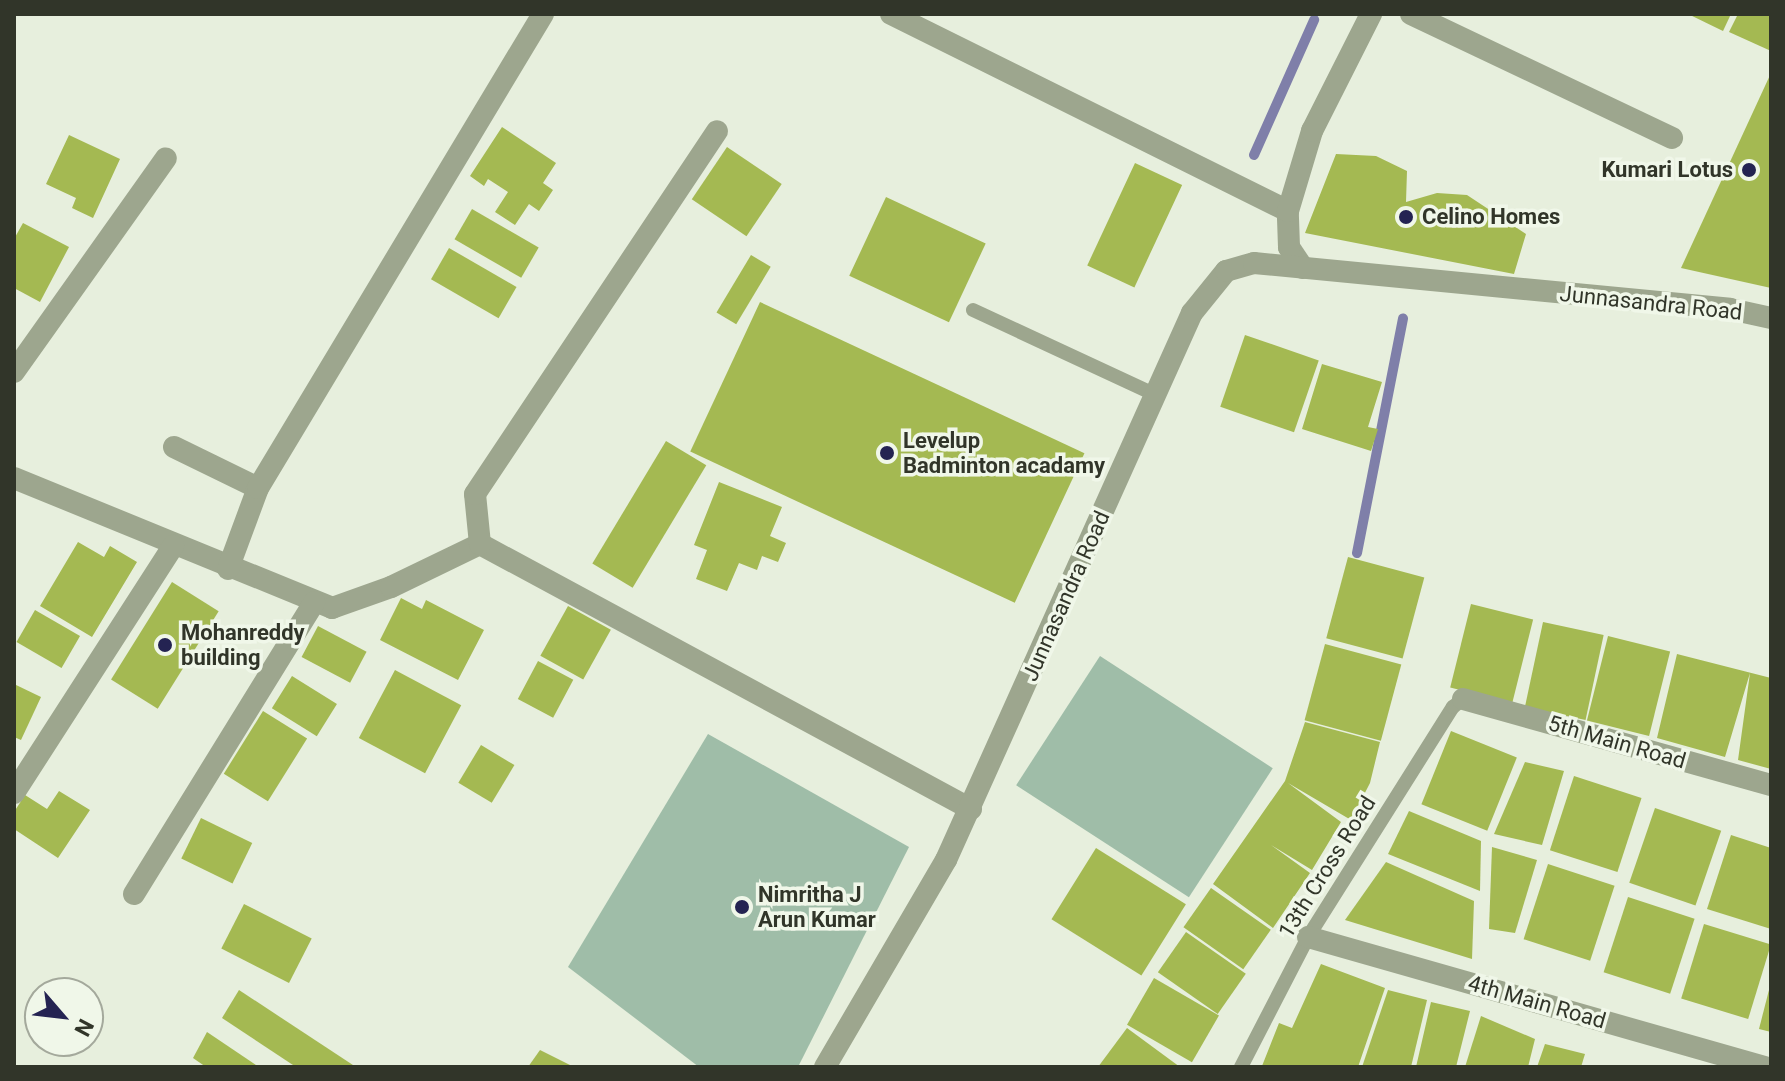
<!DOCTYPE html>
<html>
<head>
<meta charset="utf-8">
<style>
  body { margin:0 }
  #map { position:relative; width:1785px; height:1081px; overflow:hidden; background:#e7efdd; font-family:Roboto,sans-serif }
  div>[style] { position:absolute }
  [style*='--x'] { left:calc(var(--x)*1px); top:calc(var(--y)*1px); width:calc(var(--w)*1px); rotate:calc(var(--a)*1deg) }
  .green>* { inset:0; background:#9fbda8; transform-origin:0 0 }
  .stream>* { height:10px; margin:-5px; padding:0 5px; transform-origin:5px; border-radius:5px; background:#7f7fa9 }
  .building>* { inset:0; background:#a4b952; transform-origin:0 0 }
  .service>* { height:14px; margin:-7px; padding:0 7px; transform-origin:7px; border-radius:7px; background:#9da68e }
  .minor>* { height:22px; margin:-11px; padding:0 11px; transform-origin:11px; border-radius:11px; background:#9da68e }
  .tertiary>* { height:22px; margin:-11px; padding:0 11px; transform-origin:11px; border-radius:11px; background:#9da68e }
  .dots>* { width:22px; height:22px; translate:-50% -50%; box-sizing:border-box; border:4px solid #f0f7e9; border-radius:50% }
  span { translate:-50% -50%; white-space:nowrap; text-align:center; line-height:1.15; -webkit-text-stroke:7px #f0f7e9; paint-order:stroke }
  .poi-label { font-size:22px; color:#313529; font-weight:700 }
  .right { translate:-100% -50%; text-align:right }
  .left { translate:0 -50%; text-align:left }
  .street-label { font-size:22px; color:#313529 }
  .frame { position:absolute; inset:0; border:16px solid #313529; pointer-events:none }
  .north { position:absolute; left:24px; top:977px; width:80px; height:80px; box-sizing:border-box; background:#f0f7e9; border:2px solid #a4a99c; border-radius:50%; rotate:118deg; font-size:22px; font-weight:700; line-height:32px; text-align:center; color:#313529 }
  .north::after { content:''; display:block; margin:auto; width:28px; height:36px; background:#242352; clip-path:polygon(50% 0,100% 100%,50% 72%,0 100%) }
</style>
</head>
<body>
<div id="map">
  <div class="green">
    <div style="left:1100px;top:656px;width:206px;height:154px;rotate:33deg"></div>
    <div style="clip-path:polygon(708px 734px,909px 847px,798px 1067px,699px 1067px,568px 967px)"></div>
  </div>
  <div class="stream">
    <div style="--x:1254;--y:155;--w:148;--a:-66"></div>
    <div style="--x:1357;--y:553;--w:239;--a:-78.9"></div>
  </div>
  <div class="building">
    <div style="clip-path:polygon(1688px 14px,1731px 14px,1723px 31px)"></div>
    <div style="clip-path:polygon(1738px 14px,1771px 14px,1771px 51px,1729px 32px)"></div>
    <div style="clip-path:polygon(1771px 73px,1771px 288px,1681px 268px)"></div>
    <div style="clip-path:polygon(502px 127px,556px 163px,543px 183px,553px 190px,539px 211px,529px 204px,515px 225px,495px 212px,508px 192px,488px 179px,484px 186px,470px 176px)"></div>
    <div style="clip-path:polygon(69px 135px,120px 159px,93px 218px,72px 208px,76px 198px,46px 184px)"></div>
    <div style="left:727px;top:147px;width:66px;height:63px;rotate:34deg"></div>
    <div style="clip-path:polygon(1336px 154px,1376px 156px,1407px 171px,1406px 202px,1437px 193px,1467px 195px,1526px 234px,1514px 274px,1305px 233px)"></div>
    <div style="left:1135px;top:163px;width:52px;height:113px;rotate:25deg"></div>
    <div style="left:886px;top:197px;width:110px;height:87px;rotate:25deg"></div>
    <div style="left:472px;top:209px;width:77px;height:35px;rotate:30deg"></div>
    <div style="clip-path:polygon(23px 223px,69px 247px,40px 302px,14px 288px,14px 239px)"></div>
    <div style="left:449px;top:248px;width:78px;height:36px;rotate:30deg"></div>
    <div style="left:751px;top:255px;width:23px;height:67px;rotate:31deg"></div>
    <div style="left:760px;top:302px;width:358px;height:165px;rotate:25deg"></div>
    <div style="left:1245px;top:335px;width:78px;height:76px;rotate:19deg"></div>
    <div style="clip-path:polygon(1322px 364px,1382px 382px,1368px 427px,1378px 429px,1371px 451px,1302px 429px)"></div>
    <div style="left:666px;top:441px;width:47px;height:143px;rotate:31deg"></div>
    <div style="clip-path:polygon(719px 482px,782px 507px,770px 536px,786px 543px,778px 562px,762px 556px,757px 570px,739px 563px,727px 591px,696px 579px,707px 550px,694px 545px)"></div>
    <div style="clip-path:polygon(78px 542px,104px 557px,110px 546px,137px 562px,92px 637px,40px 606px)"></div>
    <div style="left:1348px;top:557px;width:79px;height:84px;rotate:15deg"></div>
    <div style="left:172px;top:582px;width:55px;height:115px;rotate:32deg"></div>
    <div style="clip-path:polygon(401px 598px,422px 609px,426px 600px,484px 630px,458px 680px,380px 640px)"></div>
    <div style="left:1471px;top:604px;width:64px;height:86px;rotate:14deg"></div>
    <div style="left:568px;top:606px;width:49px;height:57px;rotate:29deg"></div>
    <div style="left:35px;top:610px;width:52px;height:37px;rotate:30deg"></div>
    <div style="left:1543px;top:622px;width:62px;height:87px;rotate:12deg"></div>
    <div style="left:318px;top:626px;width:55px;height:35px;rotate:28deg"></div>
    <div style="left:1608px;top:636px;width:64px;height:87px;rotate:14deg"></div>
    <div style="left:1325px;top:644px;width:79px;height:79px;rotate:15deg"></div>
    <div style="clip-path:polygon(1677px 654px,1771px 678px,1771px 769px,1738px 760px,1750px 673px,1725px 757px,1657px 738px)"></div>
    <div style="left:538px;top:661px;width:40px;height:43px;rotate:28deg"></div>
    <div style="left:395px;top:670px;width:75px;height:77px;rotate:28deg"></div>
    <div style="left:292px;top:676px;width:53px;height:38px;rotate:32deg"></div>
    <div style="clip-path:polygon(14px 684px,41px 697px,21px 740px,14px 737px)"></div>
    <div style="left:263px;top:711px;width:52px;height:74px;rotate:32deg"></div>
    <div style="clip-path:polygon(1305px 722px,1380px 742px,1370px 783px,1351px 820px,1288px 783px,1341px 822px,1312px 870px,1271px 845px,1310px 873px,1273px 928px,1213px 884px,1285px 781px)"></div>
    <div style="left:1451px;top:731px;width:71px;height:79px;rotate:22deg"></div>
    <div style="left:481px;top:745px;width:39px;height:44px;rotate:31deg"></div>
    <div style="clip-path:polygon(1525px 762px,1564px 771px,1542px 845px,1494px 834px)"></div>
    <div style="left:1574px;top:776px;width:71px;height:78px;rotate:18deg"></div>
    <div style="clip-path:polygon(59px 791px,90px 810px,58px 858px,14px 829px,14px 812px,25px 795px,47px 809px)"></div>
    <div style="left:1655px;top:808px;width:70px;height:79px;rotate:19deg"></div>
    <div style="clip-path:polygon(1409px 811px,1481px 841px,1480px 891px,1388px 854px)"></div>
    <div style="left:201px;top:818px;width:57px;height:45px;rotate:26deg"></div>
    <div style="clip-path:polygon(1731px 835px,1771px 848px,1771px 929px,1707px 909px)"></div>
    <div style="clip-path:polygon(1492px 847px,1537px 860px,1515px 933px,1489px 929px)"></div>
    <div style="left:1096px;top:848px;width:106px;height:84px;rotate:32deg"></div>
    <div style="clip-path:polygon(1386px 862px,1474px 901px,1472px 959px,1345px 920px)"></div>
    <div style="left:1548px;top:864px;width:70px;height:79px;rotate:18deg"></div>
    <div style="left:1211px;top:888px;width:73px;height:48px;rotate:35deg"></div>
    <div style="left:1628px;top:897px;width:70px;height:79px;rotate:18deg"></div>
    <div style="left:244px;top:904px;width:76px;height:50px;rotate:27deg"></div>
    <div style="left:1704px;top:924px;width:70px;height:78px;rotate:17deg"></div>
    <div style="left:1186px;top:932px;width:73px;height:49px;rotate:35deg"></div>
    <div style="clip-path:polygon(1321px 964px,1385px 988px,1358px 1067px,1262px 1066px,1279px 1023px,1292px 1028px)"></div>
    <div style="left:1154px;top:978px;width:75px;height:54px;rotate:30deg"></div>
    <div style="clip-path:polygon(1770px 986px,1771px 987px,1771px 1032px,1759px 1029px)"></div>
    <div style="clip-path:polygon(239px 990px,356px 1067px,296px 1067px,222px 1018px)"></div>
    <div style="clip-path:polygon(1388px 990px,1427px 1000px,1411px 1067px,1362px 1067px)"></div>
    <div style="clip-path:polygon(1431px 1002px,1470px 1011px,1456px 1067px,1416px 1067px)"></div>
    <div style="clip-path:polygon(1481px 1016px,1535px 1039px,1528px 1067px,1465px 1067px)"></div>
    <div style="clip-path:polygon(1127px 1028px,1180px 1067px,1098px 1067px)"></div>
    <div style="clip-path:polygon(207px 1032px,259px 1067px,206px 1067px,193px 1058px)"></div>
    <div style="clip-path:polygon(1545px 1044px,1585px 1054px,1581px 1067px,1537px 1067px)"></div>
    <div style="clip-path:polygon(540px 1050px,574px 1067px,528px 1067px)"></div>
  </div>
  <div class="service">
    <div style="--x:973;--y:310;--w:202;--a:24.9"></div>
    <div style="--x:1241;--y:1067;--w:146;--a:-62.7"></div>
    <div style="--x:1308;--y:937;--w:272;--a:-57.8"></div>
    <div style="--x:1453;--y:707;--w:13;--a:-39"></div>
  </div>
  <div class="minor">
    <div style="--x:891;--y:14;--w:443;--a:26.4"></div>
    <div style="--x:1411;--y:14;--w:289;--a:25.4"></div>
    <div style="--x:1303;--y:268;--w:25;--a:-124"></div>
    <div style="--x:1289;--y:247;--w:36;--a:-92"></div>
    <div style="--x:1288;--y:211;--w:84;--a:-73.3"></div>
    <div style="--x:1312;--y:131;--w:131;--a:-63.2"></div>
    <div style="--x:14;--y:372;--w:262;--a:-54.6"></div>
    <div style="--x:174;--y:447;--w:93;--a:26"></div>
    <div style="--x:14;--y:478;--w:344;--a:22.2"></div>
    <div style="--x:332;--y:608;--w:63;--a:-19.6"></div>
    <div style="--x:391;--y:587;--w:99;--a:-25.8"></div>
    <div style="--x:480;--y:544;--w:558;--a:28.36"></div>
    <div style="--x:480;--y:544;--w:50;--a:-95.7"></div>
    <div style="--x:475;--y:494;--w:436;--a:-56.3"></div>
    <div style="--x:228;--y:569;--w:86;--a:-69.7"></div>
    <div style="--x:258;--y:488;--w:553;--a:-58.98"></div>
    <div style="--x:1463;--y:699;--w:320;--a:15.6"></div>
    <div style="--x:14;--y:793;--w:294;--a:-57.2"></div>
    <div style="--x:134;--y:894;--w:343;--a:-58.3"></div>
    <div style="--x:1308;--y:937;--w:475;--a:15.9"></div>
  </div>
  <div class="tertiary">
    <div style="--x:825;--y:1067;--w:240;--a:-59.7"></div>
    <div style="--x:946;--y:860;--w:600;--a:-65.79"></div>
    <div style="--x:1192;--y:313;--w:54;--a:-51"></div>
    <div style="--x:1226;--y:271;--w:29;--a:-16"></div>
    <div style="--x:1254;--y:263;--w:478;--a:5.5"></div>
    <div style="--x:1730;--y:309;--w:42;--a:12.4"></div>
  </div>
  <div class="dots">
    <div style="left:1749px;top:170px;background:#242352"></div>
    <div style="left:1406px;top:217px;background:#242352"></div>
    <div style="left:887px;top:453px;background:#242352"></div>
    <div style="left:165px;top:645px;background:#242352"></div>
    <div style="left:742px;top:907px;background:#242352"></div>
  </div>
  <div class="poi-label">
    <span class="right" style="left:1733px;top:170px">Kumari Lotus</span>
    <span class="left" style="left:1422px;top:217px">Celino Homes</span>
    <span class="left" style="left:903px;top:453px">Levelup<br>Badminton acadamy</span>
    <span class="left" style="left:181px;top:645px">Mohanreddy<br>building</span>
    <span class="left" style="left:758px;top:907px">Nimritha J<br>Arun Kumar</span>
  </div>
  <div class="street-label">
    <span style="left:1651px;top:303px;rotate:6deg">Junnasandra Road</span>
    <span style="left:1066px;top:596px;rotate:-66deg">Junnasandra Road</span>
    <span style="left:1617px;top:742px;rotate:16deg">5th Main Road</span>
    <span style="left:1327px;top:867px;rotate:-58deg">13th Cross Road</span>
    <span style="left:1537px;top:1002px;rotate:16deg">4th Main Road</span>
  </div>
  <div class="frame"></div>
  <div class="north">N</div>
</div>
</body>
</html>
